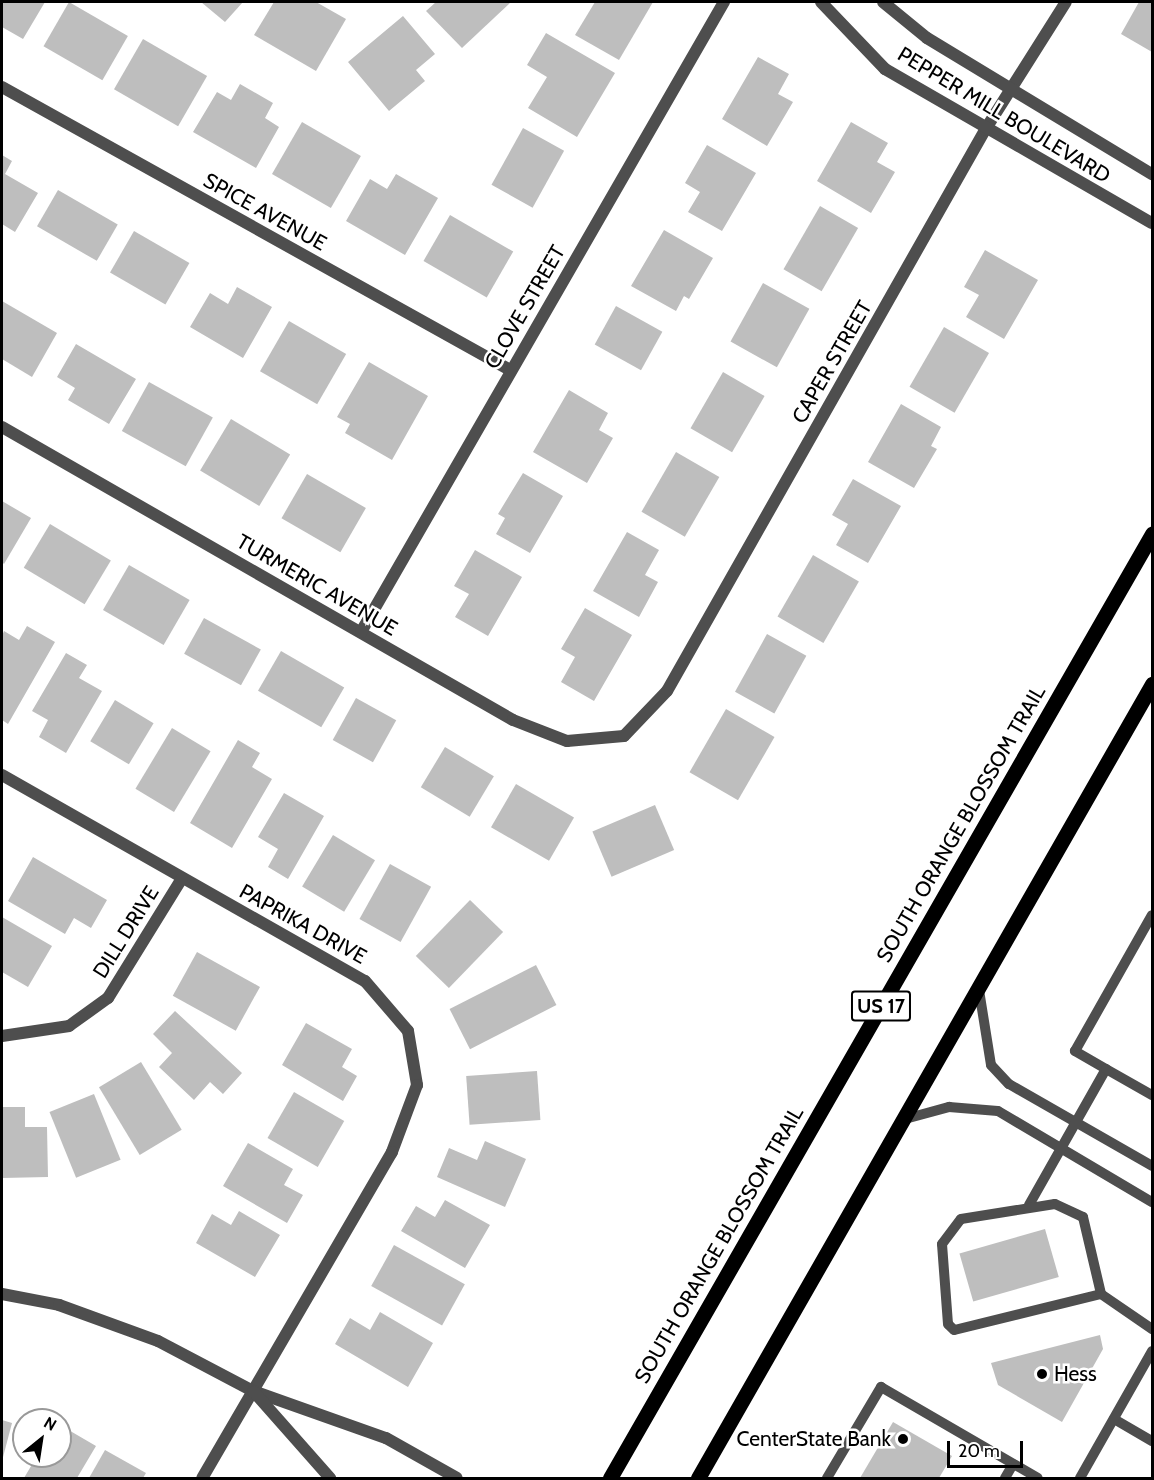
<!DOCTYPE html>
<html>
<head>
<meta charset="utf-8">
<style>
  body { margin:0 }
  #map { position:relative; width:1154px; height:1480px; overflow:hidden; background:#fff; font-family:Cabin,sans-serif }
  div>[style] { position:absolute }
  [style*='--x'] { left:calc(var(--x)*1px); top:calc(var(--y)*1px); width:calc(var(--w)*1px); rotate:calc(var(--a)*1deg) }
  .building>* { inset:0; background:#bebebe; transform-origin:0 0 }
  .service>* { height:10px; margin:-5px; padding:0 5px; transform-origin:5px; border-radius:5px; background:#4e4e4e }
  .minor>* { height:12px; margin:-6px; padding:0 6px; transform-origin:6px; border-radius:6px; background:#4e4e4e }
  .tertiary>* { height:12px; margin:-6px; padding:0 6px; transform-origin:6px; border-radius:6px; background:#4e4e4e }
  .primary>* { height:15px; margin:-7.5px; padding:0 7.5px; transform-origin:7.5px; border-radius:7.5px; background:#000 }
  .dots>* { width:16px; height:16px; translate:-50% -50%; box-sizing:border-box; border:3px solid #fff; border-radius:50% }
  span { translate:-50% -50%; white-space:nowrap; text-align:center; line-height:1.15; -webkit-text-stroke:5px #fff; paint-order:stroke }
  .shield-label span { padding:2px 4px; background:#fff; border:2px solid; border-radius:4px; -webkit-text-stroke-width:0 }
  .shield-label { font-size:20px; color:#000; font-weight:700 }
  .street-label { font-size:21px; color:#000 }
  .poi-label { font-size:21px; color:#000 }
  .left { translate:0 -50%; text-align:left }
  .right { translate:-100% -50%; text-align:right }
  .frame { position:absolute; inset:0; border:3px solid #000; pointer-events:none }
  .north { position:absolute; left:12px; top:1408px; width:60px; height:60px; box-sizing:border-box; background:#fff; border:2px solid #999; border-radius:50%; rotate:30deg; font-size:16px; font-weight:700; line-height:24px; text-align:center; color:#000 }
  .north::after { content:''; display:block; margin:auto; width:21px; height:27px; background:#000; clip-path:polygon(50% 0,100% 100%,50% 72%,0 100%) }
  .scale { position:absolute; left:947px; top:1441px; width:76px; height:27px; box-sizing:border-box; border:3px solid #000; border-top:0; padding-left:8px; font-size:18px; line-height:21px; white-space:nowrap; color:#000; -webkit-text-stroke:4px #fff; paint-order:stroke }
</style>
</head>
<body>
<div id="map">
  <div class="building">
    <div style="clip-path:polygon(2px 2px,45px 2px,23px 39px,2px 27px)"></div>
    <div style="left:69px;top:2px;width:68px;height:51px;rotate:30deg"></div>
    <div style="clip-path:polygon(201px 2px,243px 2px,225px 22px)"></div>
    <div style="clip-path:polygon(274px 2px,316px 2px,346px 19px,316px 71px,254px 35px)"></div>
    <div style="clip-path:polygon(436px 2px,511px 2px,462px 48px,426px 11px)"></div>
    <div style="clip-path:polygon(595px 2px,653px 2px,619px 60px,575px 35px)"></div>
    <div style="clip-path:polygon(1139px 2px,1152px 2px,1152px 52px,1121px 34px)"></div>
    <div style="clip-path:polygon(403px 16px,435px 54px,416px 70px,425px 81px,389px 111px,348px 62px)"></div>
    <div style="clip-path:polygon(546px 33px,615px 73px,577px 137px,528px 108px,547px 77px,527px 65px)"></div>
    <div style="left:143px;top:39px;width:74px;height:58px;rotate:30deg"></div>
    <div style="clip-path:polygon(758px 57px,789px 74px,778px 94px,793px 102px,767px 146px,722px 119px)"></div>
    <div style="clip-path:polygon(240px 84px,273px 103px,265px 118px,279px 127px,256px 168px,193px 132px,217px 92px,231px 100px)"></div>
    <div style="left:302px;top:122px;width:68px;height:60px;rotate:30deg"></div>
    <div style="clip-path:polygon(851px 122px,888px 143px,877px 162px,895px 172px,871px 213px,817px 181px)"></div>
    <div style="left:523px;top:128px;width:47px;height:65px;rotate:29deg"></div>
    <div style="clip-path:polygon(707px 145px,756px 173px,722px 231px,688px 212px,700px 192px,685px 183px)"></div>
    <div style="clip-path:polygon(2px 155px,12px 161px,5px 174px,38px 193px,15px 232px,2px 224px)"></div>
    <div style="clip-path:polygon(396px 174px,438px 198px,405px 255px,346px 221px,370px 179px,387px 189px)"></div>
    <div style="left:58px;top:190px;width:69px;height:42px;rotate:30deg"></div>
    <div style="left:820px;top:206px;width:44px;height:73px;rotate:30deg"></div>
    <div style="left:450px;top:215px;width:73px;height:53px;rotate:30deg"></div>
    <div style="clip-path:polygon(664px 230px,713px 258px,689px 299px,684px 296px,676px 311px,631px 286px)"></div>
    <div style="left:134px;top:231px;width:64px;height:48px;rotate:30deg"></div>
    <div style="clip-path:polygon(985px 250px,1038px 280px,1004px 339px,966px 317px,979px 295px,964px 287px)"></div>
    <div style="left:763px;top:283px;width:53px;height:67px;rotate:29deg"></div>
    <div style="clip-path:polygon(237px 287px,272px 307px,243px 358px,190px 327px,210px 293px,228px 304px)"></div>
    <div style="clip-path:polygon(2px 301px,57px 333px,32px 377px,2px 359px)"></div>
    <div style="left:616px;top:306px;width:53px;height:44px;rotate:29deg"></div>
    <div style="left:289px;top:321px;width:66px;height:58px;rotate:30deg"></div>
    <div style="left:944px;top:327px;width:52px;height:69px;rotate:30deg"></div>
    <div style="clip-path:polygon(76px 344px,136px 379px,109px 424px,68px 400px,75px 388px,57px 377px)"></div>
    <div style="clip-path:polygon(369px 362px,428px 396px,392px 460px,345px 433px,350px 424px,337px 417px)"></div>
    <div style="left:723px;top:372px;width:48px;height:65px;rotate:30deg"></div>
    <div style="left:149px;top:382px;width:73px;height:56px;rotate:29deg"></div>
    <div style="clip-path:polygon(569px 390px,608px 413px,599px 430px,613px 438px,587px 483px,533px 452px)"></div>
    <div style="clip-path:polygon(901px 404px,941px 427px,931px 446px,937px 449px,914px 488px,868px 462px)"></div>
    <div style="left:231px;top:419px;width:69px;height:60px;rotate:31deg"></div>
    <div style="left:676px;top:452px;width:50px;height:69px;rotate:30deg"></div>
    <div style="clip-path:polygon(523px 473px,563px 496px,530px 553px,496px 534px,505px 518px,498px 514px)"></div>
    <div style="left:307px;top:474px;width:68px;height:51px;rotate:30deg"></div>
    <div style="clip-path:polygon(853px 479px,901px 506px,868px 563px,836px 545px,848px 524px,832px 515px)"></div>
    <div style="clip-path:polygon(2px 501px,31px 518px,4px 564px,2px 562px)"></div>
    <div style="left:50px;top:524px;width:71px;height:51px;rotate:31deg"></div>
    <div style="clip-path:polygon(627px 532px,659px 550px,645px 575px,658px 582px,639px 617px,593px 591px)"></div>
    <div style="clip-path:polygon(475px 550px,522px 577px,488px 636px,455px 617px,469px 594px,454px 586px)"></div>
    <div style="left:813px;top:555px;width:53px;height:71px;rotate:30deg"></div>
    <div style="left:129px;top:565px;width:70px;height:52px;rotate:30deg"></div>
    <div style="clip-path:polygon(585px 608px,632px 635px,594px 701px,561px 682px,575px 657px,561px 649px)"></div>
    <div style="left:204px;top:618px;width:65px;height:41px;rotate:29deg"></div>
    <div style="clip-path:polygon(27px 626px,55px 642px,8px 724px,2px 720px,2px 636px,4px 631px,19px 640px)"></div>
    <div style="left:767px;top:634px;width:45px;height:66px;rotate:29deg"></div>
    <div style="left:281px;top:651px;width:73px;height:46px;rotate:30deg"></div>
    <div style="clip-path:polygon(66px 653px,87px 665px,79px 678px,102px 691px,66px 753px,39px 737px,48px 720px,32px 711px)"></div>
    <div style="left:356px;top:698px;width:46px;height:48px;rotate:29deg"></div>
    <div style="left:115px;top:700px;width:45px;height:48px;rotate:31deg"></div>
    <div style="left:726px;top:709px;width:56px;height:73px;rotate:30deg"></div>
    <div style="left:172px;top:728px;width:45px;height:71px;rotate:31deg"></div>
    <div style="clip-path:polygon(238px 740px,260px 753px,252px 767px,272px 779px,232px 848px,190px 823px)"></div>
    <div style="left:445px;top:747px;width:57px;height:47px;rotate:31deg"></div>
    <div style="left:516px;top:784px;width:67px;height:50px;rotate:30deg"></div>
    <div style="clip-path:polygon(284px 793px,324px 816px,288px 879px,268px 867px,278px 849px,258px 837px)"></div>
    <div style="left:655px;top:805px;width:49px;height:68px;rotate:67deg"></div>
    <div style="left:333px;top:835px;width:49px;height:60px;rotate:31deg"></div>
    <div style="clip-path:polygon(33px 857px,107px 900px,91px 928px,74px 918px,65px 934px,8px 901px)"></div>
    <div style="left:390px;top:864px;width:47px;height:63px;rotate:29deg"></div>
    <div style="left:470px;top:900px;width:46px;height:78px;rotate:44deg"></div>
    <div style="clip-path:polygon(2px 917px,52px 946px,28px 987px,2px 972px)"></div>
    <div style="left:197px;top:952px;width:72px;height:50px;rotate:29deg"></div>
    <div style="left:536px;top:965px;width:45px;height:97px;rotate:63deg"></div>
    <div style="clip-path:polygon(175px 1011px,242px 1073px,223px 1094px,210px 1082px,194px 1100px,159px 1067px,172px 1053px,153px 1034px)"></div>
    <div style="clip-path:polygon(306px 1023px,352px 1049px,342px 1067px,357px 1076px,343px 1101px,282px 1065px)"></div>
    <div style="left:141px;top:1062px;width:79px;height:49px;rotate:59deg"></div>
    <div style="left:537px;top:1071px;width:49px;height:71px;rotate:86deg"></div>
    <div style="left:294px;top:1092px;width:58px;height:53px;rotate:30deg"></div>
    <div style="left:94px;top:1094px;width:71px;height:48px;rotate:68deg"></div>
    <div style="clip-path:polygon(2px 1107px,25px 1107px,25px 1127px,47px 1127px,48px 1177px,2px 1178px)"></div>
    <div style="clip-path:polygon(485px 1141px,526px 1159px,505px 1207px,437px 1177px,449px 1148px,477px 1160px)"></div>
    <div style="clip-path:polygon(248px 1143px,293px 1169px,284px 1185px,303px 1195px,287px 1223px,223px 1186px)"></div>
    <div style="clip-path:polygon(445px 1200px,490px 1225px,465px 1268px,401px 1231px,416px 1206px,435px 1217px)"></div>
    <div style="clip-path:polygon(239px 1211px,280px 1235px,255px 1277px,196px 1243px,212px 1214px,231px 1225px)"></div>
    <div style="left:1045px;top:1229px;width:50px;height:89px;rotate:74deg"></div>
    <div style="left:394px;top:1245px;width:81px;height:47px;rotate:29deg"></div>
    <div style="clip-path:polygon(380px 1312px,433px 1343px,408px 1387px,335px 1344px,350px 1318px,370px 1330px)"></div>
    <div style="clip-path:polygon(1100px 1335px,1103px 1349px,1062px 1422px,998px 1385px,991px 1363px)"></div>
    <div style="clip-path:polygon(2px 1420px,12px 1423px,2px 1461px)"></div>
    <div style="clip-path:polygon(893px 1422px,952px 1456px,939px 1478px,860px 1478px)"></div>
    <div style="clip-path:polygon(60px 1425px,96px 1446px,77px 1478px,24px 1478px,37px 1456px,60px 1456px)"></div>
    <div style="clip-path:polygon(105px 1450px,146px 1473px,143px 1478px,89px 1478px)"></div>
  </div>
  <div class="service">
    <div style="--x:979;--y:990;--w:76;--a:80.9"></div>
    <div style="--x:991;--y:1065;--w:26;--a:47"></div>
    <div style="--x:1009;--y:1084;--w:165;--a:29.8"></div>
    <div style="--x:1106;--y:1069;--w:36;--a:-150"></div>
    <div style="--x:1075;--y:1051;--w:156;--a:-60.5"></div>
    <div style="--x:905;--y:1119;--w:46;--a:-15.3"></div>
    <div style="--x:949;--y:1107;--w:49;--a:4.7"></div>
    <div style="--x:998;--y:1111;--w:179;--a:30.6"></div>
    <div style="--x:1029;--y:1205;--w:156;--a:-60.5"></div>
    <div style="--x:1106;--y:1069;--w:53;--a:29.5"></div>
    <div style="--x:1101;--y:1294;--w:151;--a:166.2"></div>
    <div style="--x:954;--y:1330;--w:8;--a:-135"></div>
    <div style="--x:948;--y:1324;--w:80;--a:-94.3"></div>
    <div style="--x:942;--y:1244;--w:31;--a:-53"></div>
    <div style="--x:961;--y:1219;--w:95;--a:-9.1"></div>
    <div style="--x:1055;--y:1204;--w:31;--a:25"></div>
    <div style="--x:1083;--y:1217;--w:79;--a:76.8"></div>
    <div style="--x:1101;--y:1294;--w:62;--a:34.5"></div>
    <div style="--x:1114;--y:1419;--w:44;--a:30.1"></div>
    <div style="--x:827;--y:1478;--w:106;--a:-59.3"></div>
    <div style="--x:881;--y:1387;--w:181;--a:30.1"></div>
    <div style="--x:1005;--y:1478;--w:16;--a:-60"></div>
    <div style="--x:1080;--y:1478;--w:146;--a:-60.4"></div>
  </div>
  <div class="minor">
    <div style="--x:2;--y:87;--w:582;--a:29.12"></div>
    <div style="--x:2;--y:427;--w:589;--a:29.83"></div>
    <div style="--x:513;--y:720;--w:58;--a:21.3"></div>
    <div style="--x:567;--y:741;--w:57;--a:-5"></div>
    <div style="--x:624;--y:736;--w:62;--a:-46.3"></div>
    <div style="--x:667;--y:691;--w:645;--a:-60.45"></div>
    <div style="--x:985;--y:130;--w:151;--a:-57.7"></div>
    <div style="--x:361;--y:632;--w:727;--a:-60.05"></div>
    <div style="--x:2;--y:775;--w:417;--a:29.6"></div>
    <div style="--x:365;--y:981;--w:66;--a:49.3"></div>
    <div style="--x:408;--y:1031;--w:55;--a:80.5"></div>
    <div style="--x:417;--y:1085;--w:72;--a:110.5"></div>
    <div style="--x:392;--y:1152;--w:377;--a:120.2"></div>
    <div style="--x:2;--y:1036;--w:68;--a:-8.5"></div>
    <div style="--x:69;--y:1026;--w:48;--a:-35.7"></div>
    <div style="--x:108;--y:998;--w:141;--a:-58.3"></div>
    <div style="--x:2;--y:1294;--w:58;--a:10.9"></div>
    <div style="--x:59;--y:1305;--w:105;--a:20"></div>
    <div style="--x:158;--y:1341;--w:107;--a:27.8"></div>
    <div style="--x:253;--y:1391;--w:141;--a:19.5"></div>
    <div style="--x:386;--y:1438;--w:81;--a:29.4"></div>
    <div style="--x:254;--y:1392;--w:115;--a:48.5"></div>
  </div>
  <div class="tertiary">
    <div style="--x:821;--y:2;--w:93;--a:46.3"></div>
    <div style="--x:885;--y:69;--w:308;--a:30"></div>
    <div style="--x:883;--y:2;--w:57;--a:39.3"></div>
    <div style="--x:927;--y:38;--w:263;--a:31.2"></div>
  </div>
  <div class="primary">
    <div style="--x:610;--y:1478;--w:1089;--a:-60.14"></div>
    <div style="--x:698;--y:1478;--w:915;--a:-60.24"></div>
  </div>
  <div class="dots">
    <div style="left:1042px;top:1374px;background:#000"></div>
    <div style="left:903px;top:1439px;background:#000"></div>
  </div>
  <div class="shield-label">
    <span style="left:881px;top:1006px">US 17</span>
  </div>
  <div class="street-label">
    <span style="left:1004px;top:115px;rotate:31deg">PEPPER MILL BOULEVARD</span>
    <span style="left:265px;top:212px;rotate:29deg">SPICE AVENUE</span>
    <span style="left:525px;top:307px;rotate:-60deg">CLOVE STREET</span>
    <span style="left:832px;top:362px;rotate:-60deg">CAPER STREET</span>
    <span style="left:317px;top:585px;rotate:30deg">TURMERIC AVENUE</span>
    <span style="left:961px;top:824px;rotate:-60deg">SOUTH ORANGE BLOSSOM TRAIL</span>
    <span style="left:303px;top:924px;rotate:29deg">PAPRIKA DRIVE</span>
    <span style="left:126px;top:932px;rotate:-58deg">DILL DRIVE</span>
    <span style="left:719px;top:1245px;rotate:-60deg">SOUTH ORANGE BLOSSOM TRAIL</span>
  </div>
  <div class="poi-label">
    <span class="left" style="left:1054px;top:1374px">Hess</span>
    <span class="right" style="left:891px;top:1439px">CenterState Bank</span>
  </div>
  <div class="frame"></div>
  <div class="north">N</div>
  <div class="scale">20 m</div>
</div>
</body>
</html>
